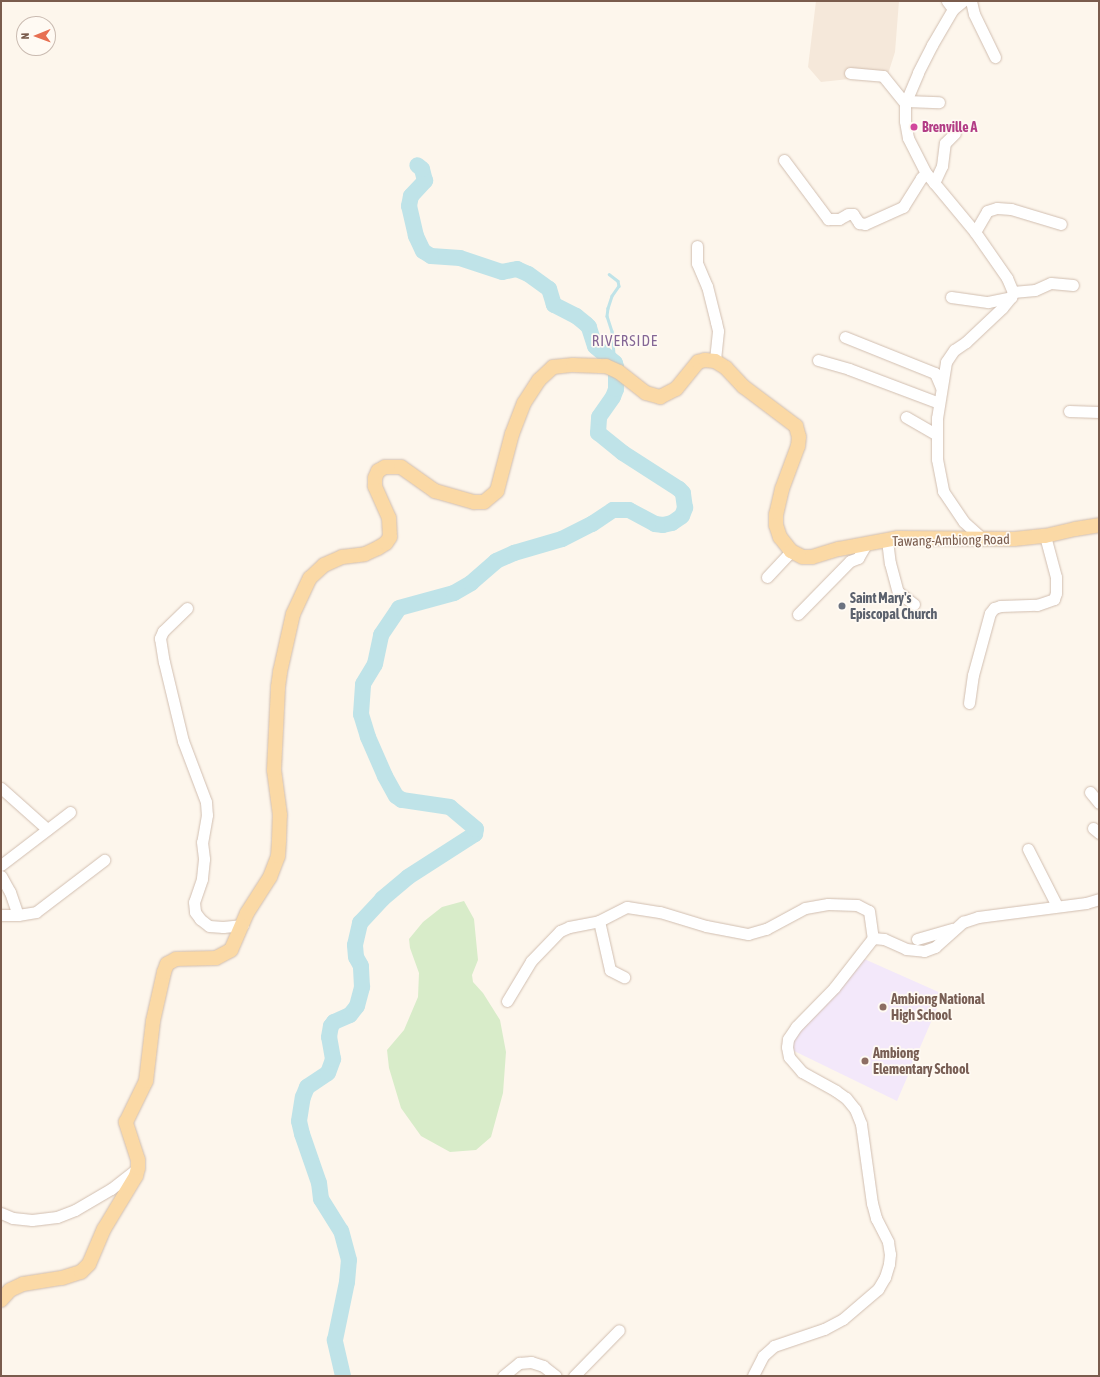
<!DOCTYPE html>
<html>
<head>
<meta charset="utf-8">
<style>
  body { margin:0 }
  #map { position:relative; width:1100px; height:1377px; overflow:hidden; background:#fdf6ec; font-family:"Asap Condensed",sans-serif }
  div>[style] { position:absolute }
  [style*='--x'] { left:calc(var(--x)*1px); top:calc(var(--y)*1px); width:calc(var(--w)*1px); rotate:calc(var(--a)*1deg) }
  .residential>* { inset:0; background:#f5e8da }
  .education>* { inset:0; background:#f3e8fa }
  .green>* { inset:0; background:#d8ecc9 }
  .stream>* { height:2.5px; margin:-1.25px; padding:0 1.25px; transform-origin:1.25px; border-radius:1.25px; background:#bfe3e8 }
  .river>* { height:16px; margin:-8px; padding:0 8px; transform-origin:8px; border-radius:8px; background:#bfe3e8 }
  .roads { filter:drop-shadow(0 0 1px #d1beb0) drop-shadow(0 0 1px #d1beb0) }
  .minor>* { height:11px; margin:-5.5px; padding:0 5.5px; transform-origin:5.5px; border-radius:5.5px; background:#fff }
  .major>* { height:14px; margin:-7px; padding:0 7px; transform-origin:7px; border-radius:7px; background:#fbd9a5 }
  .dots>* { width:11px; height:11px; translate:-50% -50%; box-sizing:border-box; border:2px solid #fffaf3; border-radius:50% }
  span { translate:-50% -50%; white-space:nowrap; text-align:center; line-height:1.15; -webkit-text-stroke:3.5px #fffaf3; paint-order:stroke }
  .hotel-label { font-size:14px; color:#b23c85; font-weight:700 }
  .left { translate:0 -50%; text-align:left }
  .street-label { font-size:14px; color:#7a5c4d }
  .worship-label { font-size:14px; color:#5b616d; font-weight:700 }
  .education-label { font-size:14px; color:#785e54; font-weight:700 }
  .neighbourhood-label { font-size:15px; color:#846695; letter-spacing:1px }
  .frame { position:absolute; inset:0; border:2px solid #7a5c4d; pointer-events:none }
  .north { position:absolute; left:16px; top:16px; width:40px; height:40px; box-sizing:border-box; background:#fffaf3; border:1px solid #cabbb1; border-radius:50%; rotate:269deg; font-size:11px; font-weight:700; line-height:16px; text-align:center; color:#7a5c4d }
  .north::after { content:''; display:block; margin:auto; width:14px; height:18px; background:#e76f51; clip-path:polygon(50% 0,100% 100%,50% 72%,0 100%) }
</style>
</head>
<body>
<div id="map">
  <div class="residential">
    <div style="clip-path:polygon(816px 1px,899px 1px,895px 52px,888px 74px,882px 79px,849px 79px,821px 82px,808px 67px)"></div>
  </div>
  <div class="education">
    <div style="clip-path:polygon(862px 958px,943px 994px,897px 1101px,790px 1049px,799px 1023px)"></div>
  </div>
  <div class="green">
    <div style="clip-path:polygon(464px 901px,474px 919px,478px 960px,472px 975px,473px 982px,483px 993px,500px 1020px,506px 1052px,503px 1093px,491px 1137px,476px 1150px,450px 1152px,421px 1136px,401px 1108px,389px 1068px,387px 1050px,404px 1030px,418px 997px,419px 973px,410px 948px,409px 939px,423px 922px,442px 907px)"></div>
  </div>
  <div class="stream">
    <div style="--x:609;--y:274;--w:11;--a:38"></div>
    <div style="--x:618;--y:281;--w:5;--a:79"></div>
    <div style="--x:619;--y:286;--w:12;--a:125"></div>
    <div style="--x:612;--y:296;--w:13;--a:108"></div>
    <div style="--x:608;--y:308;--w:8;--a:97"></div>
    <div style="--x:607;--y:316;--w:16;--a:72"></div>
    <div style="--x:612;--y:331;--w:32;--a:85"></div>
  </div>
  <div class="river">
    <div style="--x:343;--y:1376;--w:37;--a:-103"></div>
    <div style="--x:335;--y:1340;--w:59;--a:-78.3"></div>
    <div style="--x:347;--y:1282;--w:22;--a:-85"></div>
    <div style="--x:349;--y:1260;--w:30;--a:-105"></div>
    <div style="--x:341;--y:1231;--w:38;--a:-122"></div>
    <div style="--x:321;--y:1199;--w:16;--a:-97"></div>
    <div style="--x:319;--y:1183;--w:52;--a:-109.1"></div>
    <div style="--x:302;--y:1134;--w:13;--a:-103"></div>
    <div style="--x:299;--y:1121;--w:24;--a:-81"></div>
    <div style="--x:303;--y:1097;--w:11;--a:-68"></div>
    <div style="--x:307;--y:1087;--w:25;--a:-34"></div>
    <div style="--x:328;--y:1073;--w:15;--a:-70"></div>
    <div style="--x:333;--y:1059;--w:22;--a:-100"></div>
    <div style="--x:329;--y:1037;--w:11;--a:-80"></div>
    <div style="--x:331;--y:1026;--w:5;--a:-53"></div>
    <div style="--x:334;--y:1022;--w:17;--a:-24"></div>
    <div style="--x:350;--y:1015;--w:11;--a:-52"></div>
    <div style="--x:357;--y:1006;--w:20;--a:-75"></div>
    <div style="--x:362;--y:987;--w:21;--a:-93"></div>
    <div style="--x:361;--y:966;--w:10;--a:-119"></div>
    <div style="--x:356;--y:957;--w:12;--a:-95"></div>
    <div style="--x:355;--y:945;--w:23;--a:-77"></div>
    <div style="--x:360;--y:923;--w:33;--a:-47"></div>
    <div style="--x:382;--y:899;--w:34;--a:-40"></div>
    <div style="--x:408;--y:877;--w:80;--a:-32.7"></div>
    <div style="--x:475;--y:834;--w:5;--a:-79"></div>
    <div style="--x:476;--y:829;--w:34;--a:-140"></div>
    <div style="--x:450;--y:807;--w:49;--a:-171.7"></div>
    <div style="--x:402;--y:800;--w:7;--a:-146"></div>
    <div style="--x:396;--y:796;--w:23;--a:-119"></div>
    <div style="--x:385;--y:776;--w:43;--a:-113.6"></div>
    <div style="--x:368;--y:737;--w:24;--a:-107"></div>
    <div style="--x:361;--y:714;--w:30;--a:-86"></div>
    <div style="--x:363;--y:684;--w:23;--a:-59"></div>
    <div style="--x:375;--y:664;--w:30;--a:-78"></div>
    <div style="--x:381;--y:635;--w:32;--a:-56"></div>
    <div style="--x:399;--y:608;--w:57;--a:-15.3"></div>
    <div style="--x:454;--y:593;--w:20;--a:-30"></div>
    <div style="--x:471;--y:583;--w:33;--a:-41"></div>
    <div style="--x:496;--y:561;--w:20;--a:-24"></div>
    <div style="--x:514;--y:553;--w:50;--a:-16.3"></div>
    <div style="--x:562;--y:539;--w:34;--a:-27"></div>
    <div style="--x:592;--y:524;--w:25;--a:-34"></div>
    <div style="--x:613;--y:510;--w:16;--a:0"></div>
    <div style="--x:629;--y:510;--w:30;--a:28"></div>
    <div style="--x:655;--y:524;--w:8;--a:7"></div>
    <div style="--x:663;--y:525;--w:9;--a:-13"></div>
    <div style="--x:672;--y:523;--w:12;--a:-35"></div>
    <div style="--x:682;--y:516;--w:9;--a:-69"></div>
    <div style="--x:685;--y:508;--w:15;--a:-98"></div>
    <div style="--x:683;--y:493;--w:6;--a:-135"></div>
    <div style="--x:679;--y:489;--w:67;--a:-147.3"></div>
    <div style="--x:623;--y:453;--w:32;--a:-141"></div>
    <div style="--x:598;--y:433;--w:16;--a:-86"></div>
    <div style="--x:599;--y:417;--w:24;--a:-55"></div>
    <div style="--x:613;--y:397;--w:9;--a:-69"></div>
    <div style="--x:616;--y:389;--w:22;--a:-90"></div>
    <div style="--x:616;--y:367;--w:4;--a:-104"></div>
    <div style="--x:615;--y:363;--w:26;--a:-140"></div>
    <div style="--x:595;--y:346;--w:20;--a:-108"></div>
    <div style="--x:589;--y:327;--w:4;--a:-135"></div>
    <div style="--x:586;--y:324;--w:13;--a:-141"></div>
    <div style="--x:576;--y:316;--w:25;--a:-153"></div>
    <div style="--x:554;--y:305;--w:17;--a:-107"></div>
    <div style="--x:549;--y:289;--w:26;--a:-144"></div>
    <div style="--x:528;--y:274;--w:12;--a:-156"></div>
    <div style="--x:517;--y:269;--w:15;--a:169"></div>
    <div style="--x:502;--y:272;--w:44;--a:-161.6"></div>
    <div style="--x:460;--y:258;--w:29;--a:-176"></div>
    <div style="--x:431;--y:256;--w:9;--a:-148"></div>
    <div style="--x:423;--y:251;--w:17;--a:-115"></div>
    <div style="--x:416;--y:236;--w:31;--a:-103"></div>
    <div style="--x:409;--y:206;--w:10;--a:-79"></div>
    <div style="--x:411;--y:196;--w:21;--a:-47"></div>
    <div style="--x:425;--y:181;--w:12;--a:-104"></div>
    <div style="--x:422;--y:169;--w:6;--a:-141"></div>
  </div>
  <div class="roads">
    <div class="minor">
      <div style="--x:947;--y:1;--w:10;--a:53"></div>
      <div style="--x:963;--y:1;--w:13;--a:141"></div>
      <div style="--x:953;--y:9;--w:42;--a:120.3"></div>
      <div style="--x:932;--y:45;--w:31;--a:117"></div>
      <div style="--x:918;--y:73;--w:33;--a:113"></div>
      <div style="--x:905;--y:103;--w:18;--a:90"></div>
      <div style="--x:905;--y:121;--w:17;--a:80"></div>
      <div style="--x:908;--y:138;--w:39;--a:63"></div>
      <div style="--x:926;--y:173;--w:77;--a:50.3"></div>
      <div style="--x:975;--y:232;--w:56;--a:55.2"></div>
      <div style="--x:1007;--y:278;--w:15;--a:67"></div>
      <div style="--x:1013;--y:292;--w:5;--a:112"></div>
      <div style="--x:1011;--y:297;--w:14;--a:129"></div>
      <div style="--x:1002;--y:308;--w:50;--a:136.6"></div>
      <div style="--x:966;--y:342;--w:14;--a:146"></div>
      <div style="--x:954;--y:350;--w:14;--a:124"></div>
      <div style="--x:946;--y:362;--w:57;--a:99.1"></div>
      <div style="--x:937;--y:418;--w:41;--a:90"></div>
      <div style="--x:937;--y:459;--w:33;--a:79"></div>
      <div style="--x:943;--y:491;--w:37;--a:56"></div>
      <div style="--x:964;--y:522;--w:27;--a:42"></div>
      <div style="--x:971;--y:1;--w:13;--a:77"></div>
      <div style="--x:974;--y:14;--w:48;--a:64"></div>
      <div style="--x:850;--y:73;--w:33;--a:5"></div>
      <div style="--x:883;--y:76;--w:35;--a:51"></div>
      <div style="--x:906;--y:101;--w:33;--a:2"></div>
      <div style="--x:784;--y:160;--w:74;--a:53.3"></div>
      <div style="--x:828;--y:219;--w:11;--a:0"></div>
      <div style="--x:839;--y:219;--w:10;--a:-29"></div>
      <div style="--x:848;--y:214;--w:5;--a:0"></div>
      <div style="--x:853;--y:214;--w:11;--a:56"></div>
      <div style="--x:859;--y:223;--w:6;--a:9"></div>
      <div style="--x:865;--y:224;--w:42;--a:-24.1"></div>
      <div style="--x:903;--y:207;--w:34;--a:-58"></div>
      <div style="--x:921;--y:178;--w:7;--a:-45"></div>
      <div style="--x:934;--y:183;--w:19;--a:-65"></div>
      <div style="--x:942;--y:166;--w:23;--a:-83"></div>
      <div style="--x:945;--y:143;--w:14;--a:-45"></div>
      <div style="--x:975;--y:232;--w:24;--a:-60"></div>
      <div style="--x:987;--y:211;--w:10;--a:-17"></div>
      <div style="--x:997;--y:208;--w:14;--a:4"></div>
      <div style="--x:1011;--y:209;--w:52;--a:16.7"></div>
      <div style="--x:697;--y:246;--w:17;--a:90"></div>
      <div style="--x:697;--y:263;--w:25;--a:67"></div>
      <div style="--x:707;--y:286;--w:37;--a:76"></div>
      <div style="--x:716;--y:322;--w:9;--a:77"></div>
      <div style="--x:718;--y:331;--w:30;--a:96"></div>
      <div style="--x:1013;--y:292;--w:22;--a:-5"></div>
      <div style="--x:1035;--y:290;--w:17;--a:-24"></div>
      <div style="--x:1051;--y:283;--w:22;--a:5"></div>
      <div style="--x:951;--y:297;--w:37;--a:8"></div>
      <div style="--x:988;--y:302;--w:24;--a:-12"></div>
      <div style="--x:845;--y:337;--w:97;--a:21.8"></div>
      <div style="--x:935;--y:373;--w:15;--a:67"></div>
      <div style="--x:818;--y:360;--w:32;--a:16"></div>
      <div style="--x:849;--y:369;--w:96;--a:20.7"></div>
      <div style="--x:1069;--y:411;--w:30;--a:2"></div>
      <div style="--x:906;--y:417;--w:34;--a:30"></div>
      <div style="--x:887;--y:540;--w:23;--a:83"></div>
      <div style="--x:890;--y:563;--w:30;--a:75"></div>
      <div style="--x:898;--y:592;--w:20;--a:37"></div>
      <div style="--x:767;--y:577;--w:35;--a:-47"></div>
      <div style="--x:187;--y:608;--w:33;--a:136"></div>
      <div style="--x:163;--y:631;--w:8;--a:113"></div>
      <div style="--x:160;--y:638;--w:24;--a:81"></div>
      <div style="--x:164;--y:662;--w:81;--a:76.5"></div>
      <div style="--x:183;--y:741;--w:65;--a:69.3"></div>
      <div style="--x:206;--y:802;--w:13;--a:86"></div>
      <div style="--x:207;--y:815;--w:27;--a:100"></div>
      <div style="--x:202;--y:842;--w:17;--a:83"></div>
      <div style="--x:204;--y:859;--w:20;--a:96"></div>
      <div style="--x:202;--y:879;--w:24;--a:109"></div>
      <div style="--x:194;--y:902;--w:10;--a:84"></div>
      <div style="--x:195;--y:912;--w:9;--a:54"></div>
      <div style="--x:200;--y:919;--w:11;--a:38"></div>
      <div style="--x:209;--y:926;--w:14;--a:4"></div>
      <div style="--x:223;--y:927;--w:20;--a:-6"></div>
      <div style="--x:798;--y:614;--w:74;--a:-45.5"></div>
      <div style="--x:850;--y:561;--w:9;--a:-21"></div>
      <div style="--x:858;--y:558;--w:16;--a:-60"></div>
      <div style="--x:969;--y:703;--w:28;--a:-82"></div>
      <div style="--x:973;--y:675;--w:64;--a:-74.7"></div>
      <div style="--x:990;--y:613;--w:6;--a:-51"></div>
      <div style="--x:994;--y:608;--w:6;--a:-18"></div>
      <div style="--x:1000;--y:606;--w:37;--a:-2"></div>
      <div style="--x:1037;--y:605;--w:18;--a:-19"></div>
      <div style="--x:1054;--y:599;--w:6;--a:-72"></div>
      <div style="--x:1056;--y:593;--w:16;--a:-90"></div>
      <div style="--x:1056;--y:577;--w:42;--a:-105"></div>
      <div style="--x:1;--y:788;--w:62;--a:41.7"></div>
      <div style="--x:1090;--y:792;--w:14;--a:51"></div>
      <div style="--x:1093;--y:828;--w:8;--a:40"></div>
      <div style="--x:1028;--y:849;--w:64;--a:63"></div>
      <div style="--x:1;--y:865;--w:87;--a:-37.5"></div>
      <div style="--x:1;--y:876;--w:18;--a:61"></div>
      <div style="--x:10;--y:892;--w:24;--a:71"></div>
      <div style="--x:1;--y:915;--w:17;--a:0"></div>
      <div style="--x:18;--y:915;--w:18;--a:-9"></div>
      <div style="--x:36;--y:912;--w:86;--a:-37.4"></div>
      <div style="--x:599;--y:921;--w:50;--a:77.3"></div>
      <div style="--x:610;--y:970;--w:16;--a:27"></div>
      <div style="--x:873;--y:938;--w:11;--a:5"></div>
      <div style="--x:884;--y:939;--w:24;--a:24"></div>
      <div style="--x:906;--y:949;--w:18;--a:6"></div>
      <div style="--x:924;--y:951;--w:12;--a:-20"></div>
      <div style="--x:935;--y:947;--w:38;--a:-42"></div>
      <div style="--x:963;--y:922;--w:16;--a:-18"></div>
      <div style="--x:978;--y:917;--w:109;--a:-7.4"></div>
      <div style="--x:1086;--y:903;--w:14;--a:-17"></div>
      <div style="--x:917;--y:939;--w:37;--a:-16"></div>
      <div style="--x:507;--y:1001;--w:47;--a:-59"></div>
      <div style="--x:531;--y:961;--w:42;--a:-46"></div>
      <div style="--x:560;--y:931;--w:10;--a:-24"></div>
      <div style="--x:569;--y:927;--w:31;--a:-11"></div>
      <div style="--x:599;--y:921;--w:31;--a:-27"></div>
      <div style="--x:627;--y:907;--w:33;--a:9"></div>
      <div style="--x:660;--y:912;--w:48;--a:16.9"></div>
      <div style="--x:706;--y:926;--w:43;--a:10.8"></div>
      <div style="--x:748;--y:934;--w:19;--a:-16"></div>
      <div style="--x:766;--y:929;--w:44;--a:-28.3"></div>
      <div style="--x:805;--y:908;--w:23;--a:-10"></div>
      <div style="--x:828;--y:904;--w:29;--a:2"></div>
      <div style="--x:857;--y:905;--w:13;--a:27"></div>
      <div style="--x:869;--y:911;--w:27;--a:82"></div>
      <div style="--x:873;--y:938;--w:63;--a:128"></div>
      <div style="--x:834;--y:988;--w:54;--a:134.3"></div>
      <div style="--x:796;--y:1027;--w:14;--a:124"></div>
      <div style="--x:788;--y:1039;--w:8;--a:97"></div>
      <div style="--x:787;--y:1047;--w:10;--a:79"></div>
      <div style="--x:789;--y:1057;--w:20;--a:49"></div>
      <div style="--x:802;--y:1072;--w:39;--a:29"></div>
      <div style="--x:836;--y:1091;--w:12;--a:35"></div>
      <div style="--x:846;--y:1098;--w:14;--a:51"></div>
      <div style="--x:855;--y:1109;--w:16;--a:68"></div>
      <div style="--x:861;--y:1124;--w:80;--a:82.1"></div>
      <div style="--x:872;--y:1203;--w:16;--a:75"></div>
      <div style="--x:876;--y:1218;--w:27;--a:63"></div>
      <div style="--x:888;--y:1242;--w:12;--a:81"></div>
      <div style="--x:890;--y:1254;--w:10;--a:96"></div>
      <div style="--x:889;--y:1264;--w:14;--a:107"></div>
      <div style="--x:885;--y:1277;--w:14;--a:120"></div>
      <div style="--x:878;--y:1289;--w:46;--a:139.4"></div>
      <div style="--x:843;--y:1319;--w:21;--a:152"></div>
      <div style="--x:824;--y:1329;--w:53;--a:161.2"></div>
      <div style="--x:774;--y:1346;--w:15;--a:138"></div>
      <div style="--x:763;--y:1356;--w:22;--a:117"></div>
      <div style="--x:1;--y:1213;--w:13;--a:23"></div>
      <div style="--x:13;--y:1218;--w:19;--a:6"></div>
      <div style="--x:32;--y:1220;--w:25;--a:-7"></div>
      <div style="--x:57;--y:1217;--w:19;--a:-21"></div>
      <div style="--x:75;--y:1210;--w:42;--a:-30.3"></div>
      <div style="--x:111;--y:1189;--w:34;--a:-38"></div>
      <div style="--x:503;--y:1376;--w:21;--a:-39"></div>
      <div style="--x:519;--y:1363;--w:12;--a:-5"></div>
      <div style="--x:531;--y:1362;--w:13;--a:18"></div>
      <div style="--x:543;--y:1366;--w:16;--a:38"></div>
      <div style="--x:574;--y:1376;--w:64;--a:-45.6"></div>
    </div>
    <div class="major">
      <div style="--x:1;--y:1300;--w:13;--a:-48"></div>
      <div style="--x:10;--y:1290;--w:14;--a:-25"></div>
      <div style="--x:23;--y:1284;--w:39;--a:-9"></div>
      <div style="--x:62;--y:1278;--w:20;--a:-18"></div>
      <div style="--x:81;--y:1272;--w:11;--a:-45"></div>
      <div style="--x:89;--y:1264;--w:38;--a:-67"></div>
      <div style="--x:104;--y:1229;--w:62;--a:-58.9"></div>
      <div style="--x:136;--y:1176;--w:8;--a:-76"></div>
      <div style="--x:138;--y:1168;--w:8;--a:-90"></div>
      <div style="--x:138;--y:1160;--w:40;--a:-108"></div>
      <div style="--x:126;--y:1122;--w:46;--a:-64"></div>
      <div style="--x:146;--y:1081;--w:60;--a:-83.3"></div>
      <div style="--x:153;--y:1021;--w:50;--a:-77.3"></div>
      <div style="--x:164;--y:972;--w:9;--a:-69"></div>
      <div style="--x:167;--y:964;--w:10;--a:-29"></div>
      <div style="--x:176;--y:959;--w:40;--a:-1.4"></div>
      <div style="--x:216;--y:958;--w:17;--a:-28"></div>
      <div style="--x:231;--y:950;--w:40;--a:-66.6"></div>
      <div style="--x:247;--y:913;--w:43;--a:-57.4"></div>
      <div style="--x:270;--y:877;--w:22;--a:-69"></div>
      <div style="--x:278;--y:856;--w:16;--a:-86"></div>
      <div style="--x:279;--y:840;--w:25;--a:-88"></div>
      <div style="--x:280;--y:815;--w:45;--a:-97.6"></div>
      <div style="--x:274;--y:770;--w:83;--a:-87.2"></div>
      <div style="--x:278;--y:687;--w:15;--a:-82"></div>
      <div style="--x:280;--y:672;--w:59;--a:-77.4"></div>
      <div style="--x:293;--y:614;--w:40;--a:-65"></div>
      <div style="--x:310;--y:578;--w:19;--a:-43"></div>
      <div style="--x:324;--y:565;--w:20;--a:-24"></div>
      <div style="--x:342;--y:557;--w:23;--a:-7"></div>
      <div style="--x:365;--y:554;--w:14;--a:-25"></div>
      <div style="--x:378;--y:548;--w:9;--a:-32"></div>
      <div style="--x:386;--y:543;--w:7;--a:-56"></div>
      <div style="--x:390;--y:537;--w:19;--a:-93"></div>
      <div style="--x:389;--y:518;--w:35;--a:-114"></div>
      <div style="--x:375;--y:486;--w:8;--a:-90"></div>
      <div style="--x:375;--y:478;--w:8;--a:-67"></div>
      <div style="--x:378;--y:471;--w:8;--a:-30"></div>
      <div style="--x:385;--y:467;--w:16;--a:0"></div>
      <div style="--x:401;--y:467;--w:42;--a:35.2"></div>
      <div style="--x:435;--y:491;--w:41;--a:15.8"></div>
      <div style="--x:474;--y:502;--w:10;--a:0"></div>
      <div style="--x:484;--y:502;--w:17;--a:-40"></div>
      <div style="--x:497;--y:491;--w:59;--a:-75.3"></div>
      <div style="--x:512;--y:434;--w:33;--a:-69"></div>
      <div style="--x:524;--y:403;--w:27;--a:-57"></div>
      <div style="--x:539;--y:380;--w:19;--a:-43"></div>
      <div style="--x:553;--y:367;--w:20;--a:-6"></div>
      <div style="--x:573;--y:365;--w:33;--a:2"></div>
      <div style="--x:606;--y:366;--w:14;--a:25"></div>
      <div style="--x:619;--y:372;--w:34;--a:38"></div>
      <div style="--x:646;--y:393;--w:15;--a:16"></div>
      <div style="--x:660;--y:397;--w:18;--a:-27"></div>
      <div style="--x:676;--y:389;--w:35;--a:-51"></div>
      <div style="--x:698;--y:362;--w:7;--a:-16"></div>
      <div style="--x:705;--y:360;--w:10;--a:6"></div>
      <div style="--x:715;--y:361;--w:13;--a:32"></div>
      <div style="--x:726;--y:368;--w:26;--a:47"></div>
      <div style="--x:744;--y:387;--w:65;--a:36.9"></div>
      <div style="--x:796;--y:426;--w:11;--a:75"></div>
      <div style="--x:799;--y:437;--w:9;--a:96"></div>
      <div style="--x:798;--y:446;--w:46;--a:110.4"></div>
      <div style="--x:782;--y:489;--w:26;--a:103"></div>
      <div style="--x:776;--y:514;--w:11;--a:90"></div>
      <div style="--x:776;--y:525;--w:13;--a:72"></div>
      <div style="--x:780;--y:537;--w:18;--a:52"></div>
      <div style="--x:791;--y:551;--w:13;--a:27"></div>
      <div style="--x:803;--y:557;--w:9;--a:0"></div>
      <div style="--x:812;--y:557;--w:28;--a:-17"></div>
      <div style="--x:839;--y:549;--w:60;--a:-10.6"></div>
      <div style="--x:898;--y:538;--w:116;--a:0.5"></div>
      <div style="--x:1014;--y:539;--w:31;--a:-6"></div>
      <div style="--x:1045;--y:536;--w:31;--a:-13"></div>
      <div style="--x:1075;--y:529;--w:24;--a:-9"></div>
    </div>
  </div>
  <div class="dots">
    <div style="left:914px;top:127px;background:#d1479c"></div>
    <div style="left:842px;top:606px;background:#6b7280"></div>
    <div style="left:883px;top:1007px;background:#8d6e63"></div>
    <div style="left:865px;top:1061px;background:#8d6e63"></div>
  </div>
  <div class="hotel-label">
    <span class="left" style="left:922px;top:127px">Brenville A</span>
  </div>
  <div class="street-label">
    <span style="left:951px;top:540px;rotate:-1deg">Tawang-Ambiong Road</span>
  </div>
  <div class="worship-label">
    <span class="left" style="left:850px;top:606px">Saint Mary's<br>Episcopal Church</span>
  </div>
  <div class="education-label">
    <span class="left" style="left:891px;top:1007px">Ambiong National<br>High School</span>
    <span class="left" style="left:873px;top:1061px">Ambiong<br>Elementary School</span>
  </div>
  <div class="neighbourhood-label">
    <span style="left:625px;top:341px">RIVERSIDE</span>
  </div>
  <div class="frame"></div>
  <div class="north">N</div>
</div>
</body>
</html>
